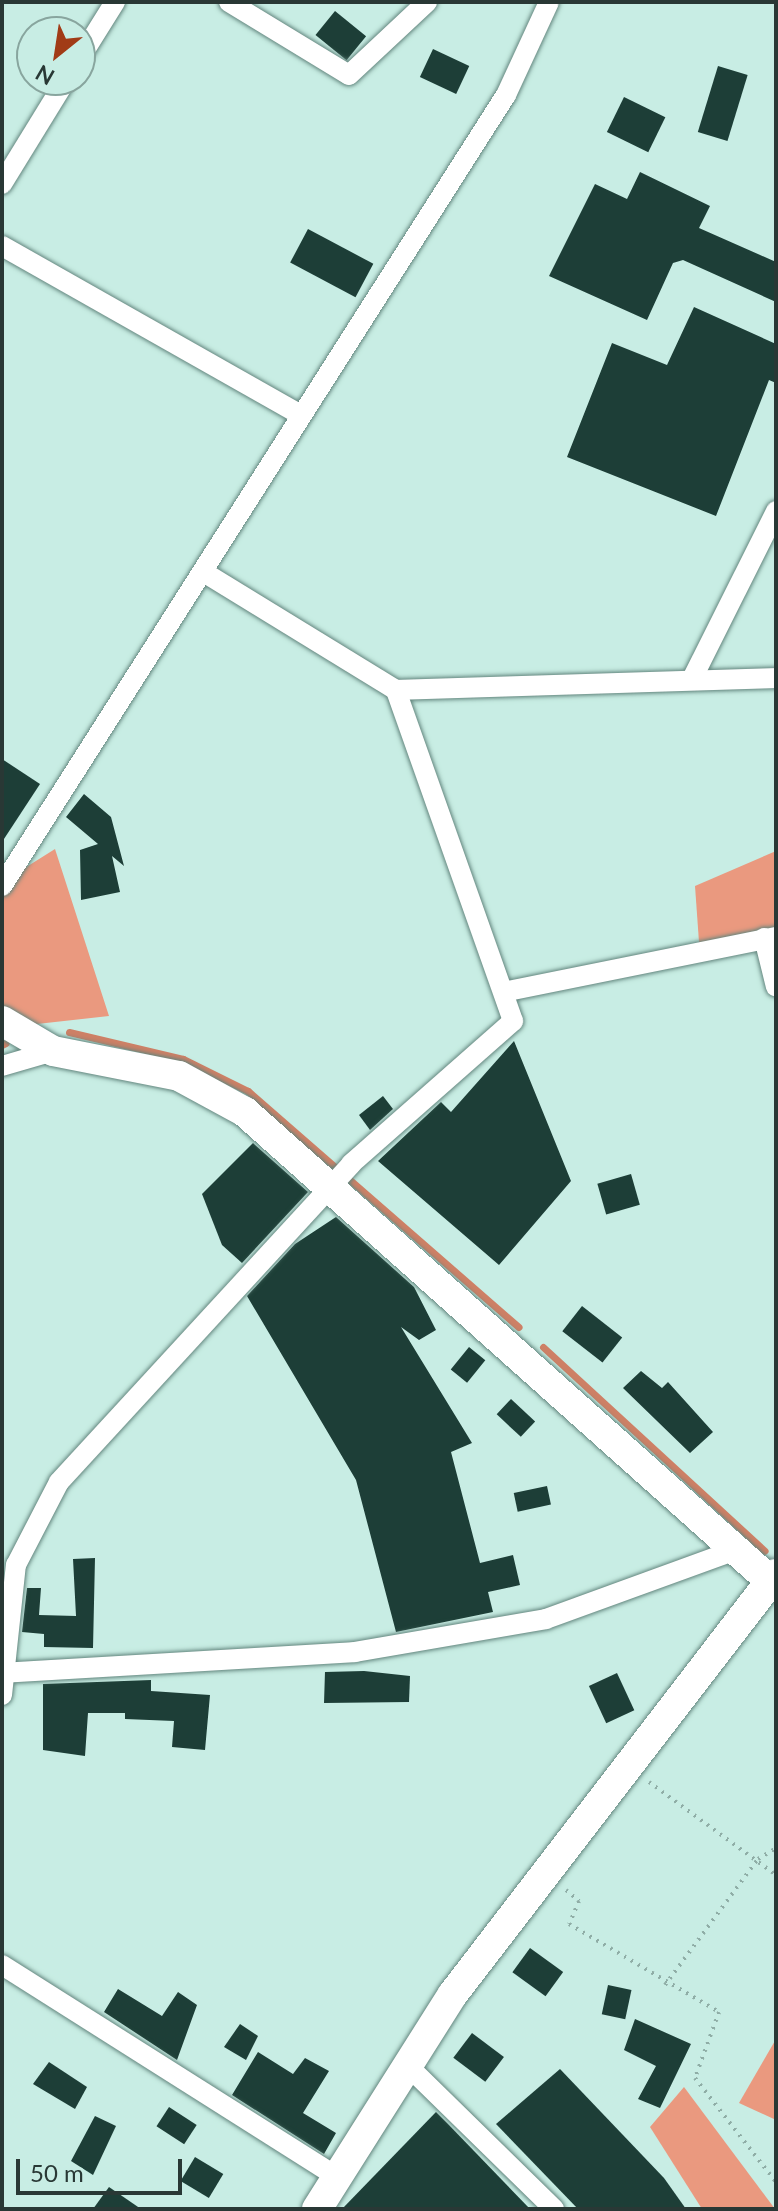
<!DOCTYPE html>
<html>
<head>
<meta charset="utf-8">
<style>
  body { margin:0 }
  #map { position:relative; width:778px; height:2211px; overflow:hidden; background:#c8ede4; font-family:Lato,sans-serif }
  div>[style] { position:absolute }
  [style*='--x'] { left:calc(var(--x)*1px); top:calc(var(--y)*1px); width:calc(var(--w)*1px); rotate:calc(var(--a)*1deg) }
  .forest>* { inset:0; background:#ea997f }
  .stream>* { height:7px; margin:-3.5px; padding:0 3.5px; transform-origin:3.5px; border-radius:3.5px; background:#ce8066 }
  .building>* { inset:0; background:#1d3e37; transform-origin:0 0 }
  .path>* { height:4px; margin-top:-2px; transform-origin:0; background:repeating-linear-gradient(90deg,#8fada6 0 2px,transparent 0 8px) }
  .roads { filter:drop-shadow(0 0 2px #63867e) drop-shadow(0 0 2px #63867e) }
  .street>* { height:20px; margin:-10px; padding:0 10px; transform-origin:10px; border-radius:10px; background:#fff }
  .secondary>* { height:30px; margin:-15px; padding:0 15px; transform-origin:15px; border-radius:15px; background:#fff }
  span { translate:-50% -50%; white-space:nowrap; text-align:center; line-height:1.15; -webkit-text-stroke:8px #c8ede4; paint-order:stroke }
  .frame { position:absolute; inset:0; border:4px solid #293835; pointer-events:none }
  .north { position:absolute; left:16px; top:16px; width:80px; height:80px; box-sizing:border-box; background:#c8ede4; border:2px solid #88a59e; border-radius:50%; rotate:210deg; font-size:22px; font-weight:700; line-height:32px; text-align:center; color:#293835 }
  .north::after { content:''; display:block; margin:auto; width:28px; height:36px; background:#a13b16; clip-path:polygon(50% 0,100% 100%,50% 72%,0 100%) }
  .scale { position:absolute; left:16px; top:2159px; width:166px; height:36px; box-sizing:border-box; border:4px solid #293835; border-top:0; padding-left:10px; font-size:24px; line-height:28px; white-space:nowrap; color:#293835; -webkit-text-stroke:6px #c8ede4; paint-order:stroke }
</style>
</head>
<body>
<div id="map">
  <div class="forest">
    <div style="clip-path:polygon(55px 849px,109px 1016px,28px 1025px,2px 1006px,2px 866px,12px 876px)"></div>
    <div style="clip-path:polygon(776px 851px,776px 927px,738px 943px,699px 942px,695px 886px)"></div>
    <div style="clip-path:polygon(776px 2039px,776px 2120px,739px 2103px)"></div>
    <div style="clip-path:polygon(684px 2087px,775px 2209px,702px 2209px,650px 2127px)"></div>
  </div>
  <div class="stream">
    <div style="--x:69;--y:1032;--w:117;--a:13.3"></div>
    <div style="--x:183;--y:1059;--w:72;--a:26.2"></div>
    <div style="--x:248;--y:1091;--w:359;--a:41.1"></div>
    <div style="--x:2;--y:1045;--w:4;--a:-27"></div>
    <div style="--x:543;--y:1347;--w:301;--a:42.6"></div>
  </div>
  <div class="building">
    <div style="left:335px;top:11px;width:40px;height:31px;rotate:39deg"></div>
    <div style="left:433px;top:49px;width:40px;height:31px;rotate:25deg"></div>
    <div style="left:718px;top:66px;width:31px;height:69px;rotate:17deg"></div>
    <div style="left:624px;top:97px;width:46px;height:39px;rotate:26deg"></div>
    <div style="clip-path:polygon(640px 172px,710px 206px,699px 228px,776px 262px,776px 302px,683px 260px,673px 263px,647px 320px,549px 276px,595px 184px,627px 199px)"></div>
    <div style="left:308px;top:229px;width:74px;height:38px;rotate:28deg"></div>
    <div style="clip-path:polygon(694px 307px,776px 344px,776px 383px,769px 380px,716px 516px,567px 457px,612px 343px,667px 365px)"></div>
    <div style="clip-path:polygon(2px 759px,40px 784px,2px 842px)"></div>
    <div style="clip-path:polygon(84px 794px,111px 817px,124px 866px,112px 856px,120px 892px,81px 900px,80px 850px,98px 844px,66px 817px)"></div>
    <div style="clip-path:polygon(514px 1041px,571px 1181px,499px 1265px,378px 1161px,441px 1102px,451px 1112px)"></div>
    <div style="clip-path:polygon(383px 1096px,393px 1109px,370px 1130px,359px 1115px)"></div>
    <div style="clip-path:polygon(253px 1143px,308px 1192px,242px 1263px,222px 1245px,202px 1194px)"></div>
    <div style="left:631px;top:1174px;width:32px;height:35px;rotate:74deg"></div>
    <div style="clip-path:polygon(336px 1217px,414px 1287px,436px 1330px,419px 1340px,401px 1327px,472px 1443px,451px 1452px,480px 1563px,513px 1555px,520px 1585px,488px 1592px,493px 1612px,396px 1632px,356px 1480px,247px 1296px,295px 1244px)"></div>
    <div style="left:582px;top:1306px;width:51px;height:32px;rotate:38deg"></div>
    <div style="left:469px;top:1347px;width:21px;height:29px;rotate:39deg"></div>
    <div style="clip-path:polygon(641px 1371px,662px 1388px,668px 1382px,713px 1432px,690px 1453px,623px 1388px)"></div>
    <div style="left:511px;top:1399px;width:33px;height:21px;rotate:43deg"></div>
    <div style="left:547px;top:1486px;width:19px;height:34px;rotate:78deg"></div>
    <div style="clip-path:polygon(95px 1558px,93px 1648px,44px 1647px,44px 1634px,22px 1632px,27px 1588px,41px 1588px,39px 1615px,76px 1616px,73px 1559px)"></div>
    <div style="clip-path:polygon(364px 1671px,410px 1676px,409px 1702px,324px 1703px,325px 1672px)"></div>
    <div style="left:617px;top:1673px;width:41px;height:31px;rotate:65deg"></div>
    <div style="clip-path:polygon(151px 1680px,151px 1691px,210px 1695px,205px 1750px,172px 1747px,174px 1721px,125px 1719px,125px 1713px,88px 1713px,85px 1756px,43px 1750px,43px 1684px)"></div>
    <div style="left:530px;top:1948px;width:41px;height:30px;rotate:36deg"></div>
    <div style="left:608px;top:1985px;width:24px;height:30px;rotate:12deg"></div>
    <div style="clip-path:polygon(118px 1989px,162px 2016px,178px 1992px,197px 2005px,177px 2060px,104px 2012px)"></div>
    <div style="clip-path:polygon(635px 2019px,691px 2044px,660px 2108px,638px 2099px,656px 2066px,624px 2050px)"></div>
    <div style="clip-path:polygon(240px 2024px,258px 2036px,246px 2060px,224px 2047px)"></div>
    <div style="left:472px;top:2033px;width:40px;height:31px;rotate:37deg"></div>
    <div style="clip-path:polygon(258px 2052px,293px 2074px,305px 2058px,329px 2071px,303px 2113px,336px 2133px,324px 2154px,232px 2095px)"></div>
    <div style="clip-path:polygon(49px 2062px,87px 2087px,75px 2109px,33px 2084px)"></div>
    <div style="clip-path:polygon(560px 2069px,664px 2178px,686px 2209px,578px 2209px,496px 2124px)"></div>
    <div style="left:169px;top:2107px;width:33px;height:23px;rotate:33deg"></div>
    <div style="clip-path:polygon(436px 2112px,448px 2124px,530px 2209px,342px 2209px)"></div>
    <div style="clip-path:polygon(95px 2116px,116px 2126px,93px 2175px,71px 2161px)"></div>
    <div style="left:195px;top:2157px;width:33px;height:28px;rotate:31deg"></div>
    <div style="clip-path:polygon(109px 2187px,141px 2209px,93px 2209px)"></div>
  </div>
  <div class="path">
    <div style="--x:649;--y:1782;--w:157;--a:36.2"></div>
    <div style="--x:566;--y:1890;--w:17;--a:40"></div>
    <div style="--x:579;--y:1901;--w:25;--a:113"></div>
    <div style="--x:569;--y:1924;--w:174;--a:30.4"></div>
    <div style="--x:719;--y:2012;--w:70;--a:110"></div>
    <div style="--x:695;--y:2078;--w:132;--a:52.1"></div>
    <div style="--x:665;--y:1985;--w:157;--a:-53.6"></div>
    <div style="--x:758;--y:1859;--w:21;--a:-31"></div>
  </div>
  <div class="roads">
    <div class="street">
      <div style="--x:229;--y:2;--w:140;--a:31.3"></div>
      <div style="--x:349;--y:75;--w:107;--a:-43.1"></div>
      <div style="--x:80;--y:58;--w:66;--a:-58"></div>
      <div style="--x:2;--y:184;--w:122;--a:-58.4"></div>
      <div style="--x:2;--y:246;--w:343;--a:29.5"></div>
      <div style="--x:205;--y:573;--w:224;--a:31.5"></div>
      <div style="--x:396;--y:690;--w:380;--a:-1.8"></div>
      <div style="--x:692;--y:679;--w:188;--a:-63.4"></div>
      <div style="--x:2;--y:886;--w:938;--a:-57.5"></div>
      <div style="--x:506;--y:95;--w:102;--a:-65.2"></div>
      <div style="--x:764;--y:938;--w:50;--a:76.2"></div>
      <div style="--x:508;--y:991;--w:273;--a:-11.4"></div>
      <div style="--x:2;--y:1066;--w:53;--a:-16.4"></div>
      <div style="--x:2;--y:1673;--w:354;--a:-3.4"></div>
      <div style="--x:355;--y:1652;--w:194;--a:-9.8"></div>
      <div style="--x:546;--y:1619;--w:202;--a:-20"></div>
      <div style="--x:2;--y:1695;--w:131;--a:-83.9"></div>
      <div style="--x:16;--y:1565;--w:93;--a:-62.6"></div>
      <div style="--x:59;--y:1482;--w:432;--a:-47.4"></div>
      <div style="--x:351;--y:1164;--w:216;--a:-41.4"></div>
      <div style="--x:513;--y:1021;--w:351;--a:-109.5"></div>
      <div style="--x:2;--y:1965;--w:396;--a:32.3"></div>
      <div style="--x:407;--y:2065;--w:206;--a:44.4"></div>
    </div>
    <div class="secondary">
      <div style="--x:2;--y:1021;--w:59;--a:30.5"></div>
      <div style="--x:53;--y:1051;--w:128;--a:11.2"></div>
      <div style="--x:179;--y:1076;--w:75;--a:28.6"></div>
      <div style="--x:245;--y:1112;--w:712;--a:41.75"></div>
      <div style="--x:317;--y:2209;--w:254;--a:-57.7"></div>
      <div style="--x:453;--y:1994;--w:530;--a:-52.44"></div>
    </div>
  </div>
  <div class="frame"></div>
  <div class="north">N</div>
  <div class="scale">50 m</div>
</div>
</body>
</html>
